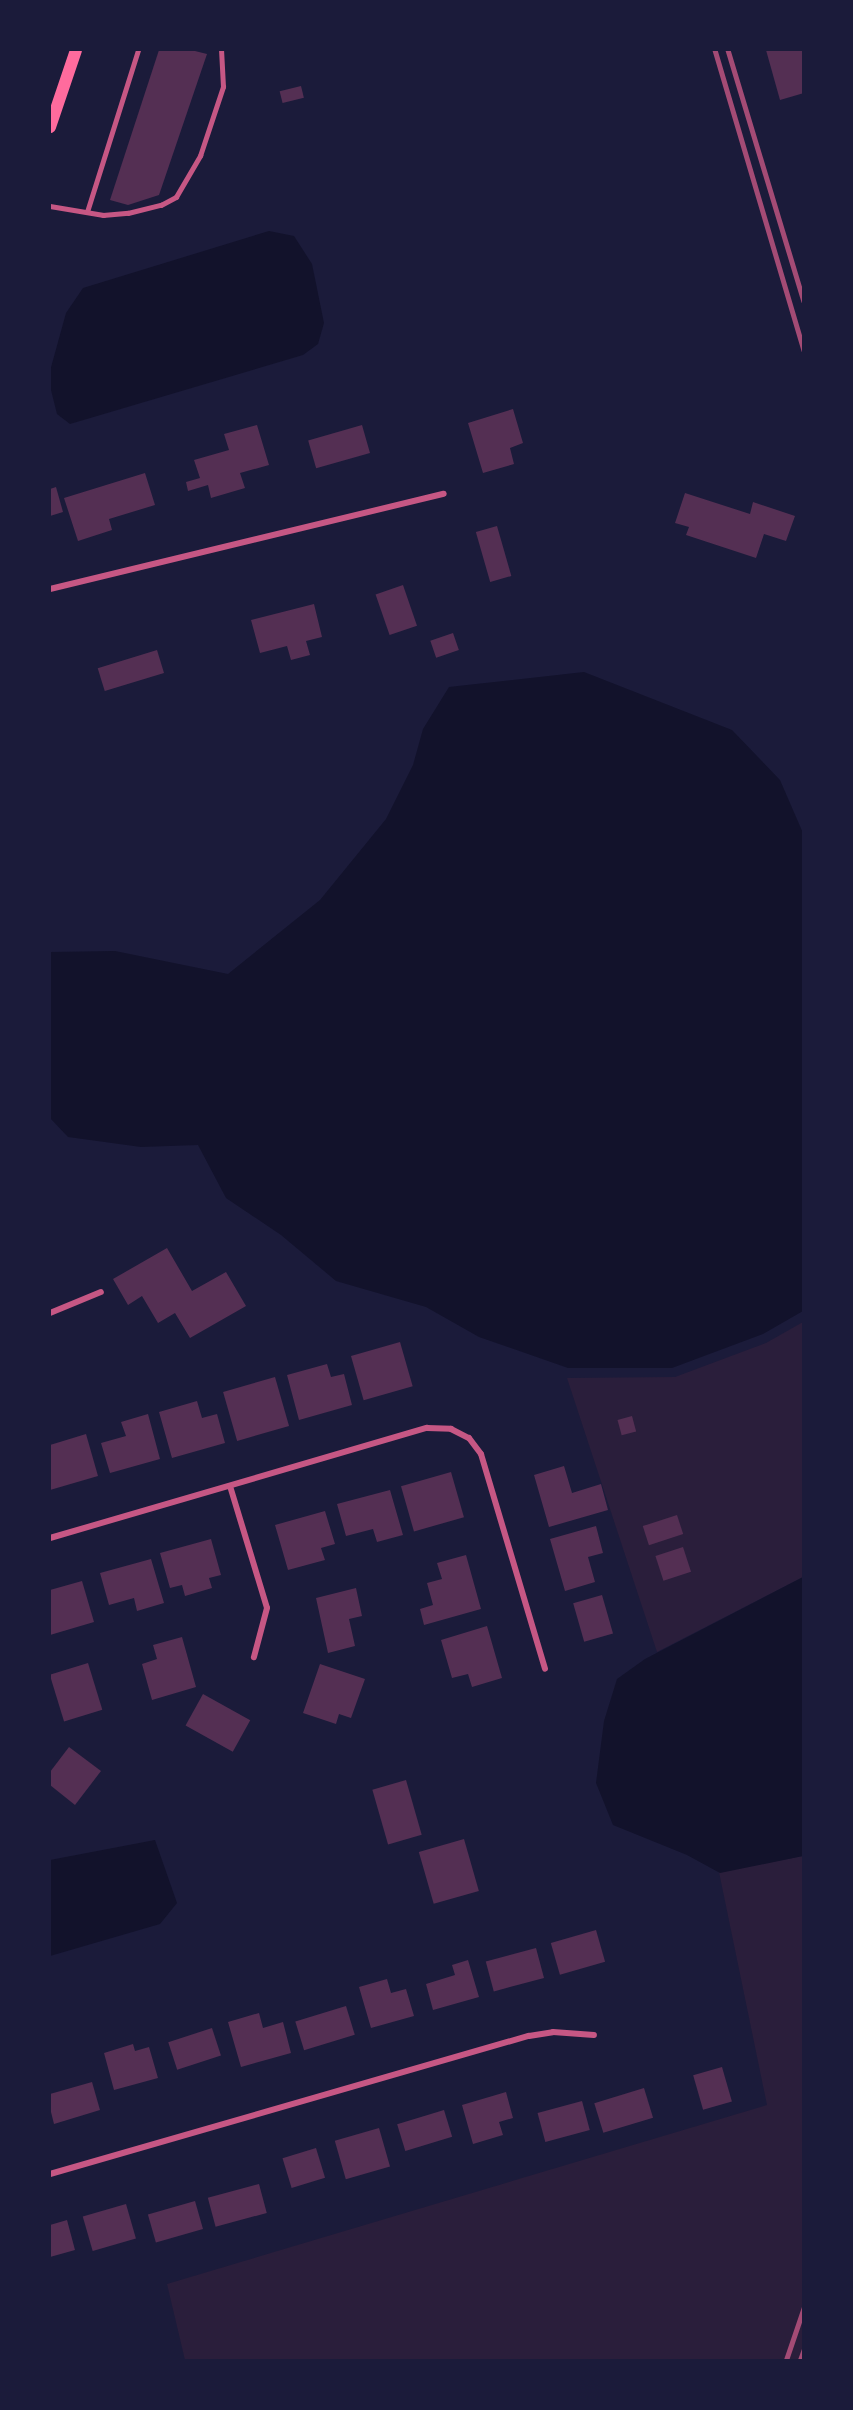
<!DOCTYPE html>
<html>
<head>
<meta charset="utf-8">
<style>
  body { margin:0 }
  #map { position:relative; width:853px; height:2410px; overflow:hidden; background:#1b1b3a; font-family:"Fira Sans Condensed",sans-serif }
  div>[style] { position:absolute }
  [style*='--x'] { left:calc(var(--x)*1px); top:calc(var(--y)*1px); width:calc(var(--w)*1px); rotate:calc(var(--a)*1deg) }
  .green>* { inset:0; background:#2a1e3b }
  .water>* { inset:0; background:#12122b }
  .building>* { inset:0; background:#542f53; transform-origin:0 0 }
  .service>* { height:4.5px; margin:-2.25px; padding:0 2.25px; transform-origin:2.25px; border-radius:2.25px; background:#c65784 }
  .minor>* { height:6px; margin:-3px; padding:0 3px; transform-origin:3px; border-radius:3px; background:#c65784 }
  .secondary>* { height:12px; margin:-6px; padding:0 6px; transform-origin:6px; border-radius:6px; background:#ff6b9d }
  .rail>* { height:4.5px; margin:-2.25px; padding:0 2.25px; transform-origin:2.25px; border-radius:2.25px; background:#a44b75 }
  span { translate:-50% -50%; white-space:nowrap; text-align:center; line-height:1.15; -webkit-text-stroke:5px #1b1b3a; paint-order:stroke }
  .frame { position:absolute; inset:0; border:51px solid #1b1b3a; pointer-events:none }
</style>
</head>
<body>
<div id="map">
  <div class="green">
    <div style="clip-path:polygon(803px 1322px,803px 1577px,657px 1652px,567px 1378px,675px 1377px,766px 1343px)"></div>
    <div style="clip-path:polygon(803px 1856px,803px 2360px,185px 2360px,167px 2284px,767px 2105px,719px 1872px)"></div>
  </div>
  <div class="water">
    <div style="clip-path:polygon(269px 231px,294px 236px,312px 264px,324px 323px,318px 344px,303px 355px,70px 424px,57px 414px,50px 386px,50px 371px,66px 313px,83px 288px)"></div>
    <div style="clip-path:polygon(584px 672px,732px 730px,780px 780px,803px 833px,803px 1311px,763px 1334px,672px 1368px,568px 1368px,479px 1337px,426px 1307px,336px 1281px,281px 1235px,226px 1198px,198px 1145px,141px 1147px,68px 1137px,50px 1118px,50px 952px,115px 951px,228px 974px,320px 900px,386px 819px,413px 765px,423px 729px,449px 687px)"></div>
    <div style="clip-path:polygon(803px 1577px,803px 1856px,720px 1873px,687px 1855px,613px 1825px,596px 1783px,604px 1721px,617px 1679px,645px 1659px)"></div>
    <div style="clip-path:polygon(155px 1840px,177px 1903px,160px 1924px,50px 1956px,50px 1860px)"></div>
  </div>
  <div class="building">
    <div style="clip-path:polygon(159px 50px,191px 50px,207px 54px,159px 195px,128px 205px,110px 200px)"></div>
    <div style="clip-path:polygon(766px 50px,804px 50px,804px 93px,780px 100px)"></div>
    <div style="left:301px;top:86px;width:12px;height:22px;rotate:76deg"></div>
    <div style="clip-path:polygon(513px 409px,523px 443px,510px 448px,514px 464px,483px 473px,468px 423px)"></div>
    <div style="clip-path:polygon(257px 425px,269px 465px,240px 473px,245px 488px,211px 498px,208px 485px,188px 491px,186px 482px,200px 478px,194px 460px,229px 450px,224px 434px)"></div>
    <div style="left:362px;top:425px;width:29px;height:56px;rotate:74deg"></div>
    <div style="clip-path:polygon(145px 473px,155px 505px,109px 519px,112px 530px,78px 541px,64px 498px)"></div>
    <div style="clip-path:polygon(56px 487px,63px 512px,50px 516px,50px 489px)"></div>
    <div style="clip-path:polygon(685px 493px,750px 514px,753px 502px,795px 516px,786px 541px,764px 534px,756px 558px,686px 535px,689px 527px,675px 523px)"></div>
    <div style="left:497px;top:526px;width:52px;height:22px;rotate:74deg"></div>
    <div style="left:403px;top:585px;width:43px;height:29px;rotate:71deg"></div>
    <div style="clip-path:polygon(314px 604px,322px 637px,306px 641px,310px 655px,291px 660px,287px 646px,260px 653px,251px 620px)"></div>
    <div style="left:453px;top:633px;width:18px;height:24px;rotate:71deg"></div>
    <div style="left:157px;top:650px;width:24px;height:62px;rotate:73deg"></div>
    <div style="clip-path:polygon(167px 1248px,192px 1291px,226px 1272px,246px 1306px,190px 1338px,175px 1313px,158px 1323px,142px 1296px,128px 1305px,113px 1279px)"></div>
    <div style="left:400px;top:1342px;width:46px;height:51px;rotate:74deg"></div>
    <div style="clip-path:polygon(327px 1364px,331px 1377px,344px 1374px,352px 1405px,299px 1420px,287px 1375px)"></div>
    <div style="left:275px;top:1377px;width:51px;height:54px;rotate:74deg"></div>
    <div style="clip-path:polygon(197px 1401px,202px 1418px,217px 1414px,225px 1443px,172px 1458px,159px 1412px)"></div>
    <div style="clip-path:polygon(148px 1414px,160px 1459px,110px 1473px,101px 1443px,126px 1436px,121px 1422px)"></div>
    <div style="left:632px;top:1416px;width:16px;height:15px;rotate:75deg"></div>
    <div style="clip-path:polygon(86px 1434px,98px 1476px,50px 1490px,50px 1445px)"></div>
    <div style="clip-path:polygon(564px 1466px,572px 1493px,601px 1484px,608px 1510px,549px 1527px,534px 1475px)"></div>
    <div style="left:451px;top:1472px;width:47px;height:52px;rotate:74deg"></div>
    <div style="clip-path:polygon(390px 1490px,403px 1535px,377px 1542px,373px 1529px,346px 1536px,337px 1504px)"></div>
    <div style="clip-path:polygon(325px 1511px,335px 1544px,321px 1548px,325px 1560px,288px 1570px,275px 1525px)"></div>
    <div style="left:677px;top:1515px;width:20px;height:36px;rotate:72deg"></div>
    <div style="clip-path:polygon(596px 1526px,603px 1553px,588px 1557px,595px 1582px,565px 1591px,550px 1539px)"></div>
    <div style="clip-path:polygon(211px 1539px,221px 1575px,209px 1578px,212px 1588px,185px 1596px,182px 1585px,170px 1588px,160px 1553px)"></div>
    <div style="left:683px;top:1547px;width:26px;height:29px;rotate:72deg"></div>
    <div style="clip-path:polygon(466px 1555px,481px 1609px,424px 1625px,420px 1609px,433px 1605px,427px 1583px,442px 1579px,437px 1563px)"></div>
    <div style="clip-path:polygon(151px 1559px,164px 1603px,137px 1611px,134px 1598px,109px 1605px,100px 1573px)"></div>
    <div style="clip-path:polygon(82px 1581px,94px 1622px,50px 1635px,50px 1590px)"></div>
    <div style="clip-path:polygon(356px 1588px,362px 1616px,349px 1619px,355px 1646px,328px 1653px,316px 1598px)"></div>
    <div style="left:602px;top:1595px;width:40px;height:30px;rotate:74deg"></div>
    <div style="clip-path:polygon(487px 1626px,502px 1678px,472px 1687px,468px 1674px,452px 1678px,441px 1640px)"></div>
    <div style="clip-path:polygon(182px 1637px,196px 1687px,152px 1700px,142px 1664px,157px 1659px,153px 1645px)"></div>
    <div style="left:88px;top:1663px;width:49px;height:40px;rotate:73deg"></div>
    <div style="clip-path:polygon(320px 1664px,365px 1679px,351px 1718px,339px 1714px,336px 1724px,303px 1713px)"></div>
    <div style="left:203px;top:1694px;width:54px;height:36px;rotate:29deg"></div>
    <div style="clip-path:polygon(69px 1747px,101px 1771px,75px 1805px,50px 1785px,50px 1772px)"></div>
    <div style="left:406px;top:1780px;width:57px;height:35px;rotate:74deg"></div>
    <div style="left:464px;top:1839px;width:54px;height:47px;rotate:74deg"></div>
    <div style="left:596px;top:1930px;width:33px;height:47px;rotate:74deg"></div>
    <div style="left:536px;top:1948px;width:31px;height:52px;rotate:75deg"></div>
    <div style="clip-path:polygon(468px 1960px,479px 1997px,433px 2010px,426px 1984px,455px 1975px,452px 1965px)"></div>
    <div style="clip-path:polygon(387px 1979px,391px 1993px,406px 1989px,414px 2016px,371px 2028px,359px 1987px)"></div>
    <div style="left:346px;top:2006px;width:30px;height:53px;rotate:73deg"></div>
    <div style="clip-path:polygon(259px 2013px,263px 2028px,283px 2022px,291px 2053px,241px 2067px,228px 2022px)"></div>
    <div style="left:212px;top:2028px;width:29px;height:46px;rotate:72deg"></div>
    <div style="clip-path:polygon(133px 2044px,135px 2051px,149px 2047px,158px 2078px,114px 2090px,104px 2053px)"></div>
    <div style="left:722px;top:2067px;width:36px;height:30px;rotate:74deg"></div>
    <div style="clip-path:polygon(92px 2082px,100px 2110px,54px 2124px,50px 2108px,50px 2094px)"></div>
    <div style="left:644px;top:2088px;width:31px;height:52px;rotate:73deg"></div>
    <div style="clip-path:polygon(506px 2092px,513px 2118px,499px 2122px,503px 2135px,473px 2144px,462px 2105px)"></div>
    <div style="left:582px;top:2101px;width:30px;height:46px;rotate:75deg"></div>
    <div style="left:444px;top:2110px;width:28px;height:49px;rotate:73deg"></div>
    <div style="left:379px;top:2128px;width:40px;height:46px;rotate:74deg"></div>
    <div style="left:316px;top:2148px;width:31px;height:35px;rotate:73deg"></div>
    <div style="left:259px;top:2184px;width:30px;height:53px;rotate:75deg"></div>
    <div style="left:195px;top:2201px;width:29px;height:49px;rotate:74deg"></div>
    <div style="left:126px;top:2204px;width:36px;height:45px;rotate:74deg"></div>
    <div style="clip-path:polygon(67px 2220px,75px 2250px,50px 2257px,50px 2225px)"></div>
  </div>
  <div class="service">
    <div style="--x:50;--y:206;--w:54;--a:9.6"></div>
    <div style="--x:103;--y:215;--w:25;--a:-5"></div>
    <div style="--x:128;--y:213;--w:34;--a:-14"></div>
    <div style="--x:161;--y:205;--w:17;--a:-28"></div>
    <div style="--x:176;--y:197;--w:48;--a:-59.7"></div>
    <div style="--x:200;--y:156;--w:73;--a:-71.6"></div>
    <div style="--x:223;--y:87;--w:37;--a:-93"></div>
    <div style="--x:87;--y:212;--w:170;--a:-72.5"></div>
  </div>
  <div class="minor">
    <div style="--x:50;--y:589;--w:405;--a:-13.6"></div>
    <div style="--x:50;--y:1313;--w:55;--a:-22.4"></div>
    <div style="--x:230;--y:1486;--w:127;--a:73.1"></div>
    <div style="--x:267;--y:1608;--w:51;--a:104.9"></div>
    <div style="--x:50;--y:1538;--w:393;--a:-16.3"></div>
    <div style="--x:427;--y:1428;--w:24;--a:2"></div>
    <div style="--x:451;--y:1429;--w:20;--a:27"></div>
    <div style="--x:469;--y:1438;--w:20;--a:53"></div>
    <div style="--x:481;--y:1454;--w:224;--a:73.4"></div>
    <div style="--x:50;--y:2174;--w:498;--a:-16.1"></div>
    <div style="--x:529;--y:2036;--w:24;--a:-9"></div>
    <div style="--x:553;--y:2032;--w:41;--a:4.2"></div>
  </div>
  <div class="secondary">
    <div style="--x:50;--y:127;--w:81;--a:-71.3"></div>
  </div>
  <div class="rail">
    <div style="--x:715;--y:50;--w:313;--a:73.5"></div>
    <div style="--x:728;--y:50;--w:262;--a:73.2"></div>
    <div style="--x:786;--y:2360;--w:56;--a:-71.2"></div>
    <div style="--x:800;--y:2360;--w:12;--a:-70"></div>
  </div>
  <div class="frame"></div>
</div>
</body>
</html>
